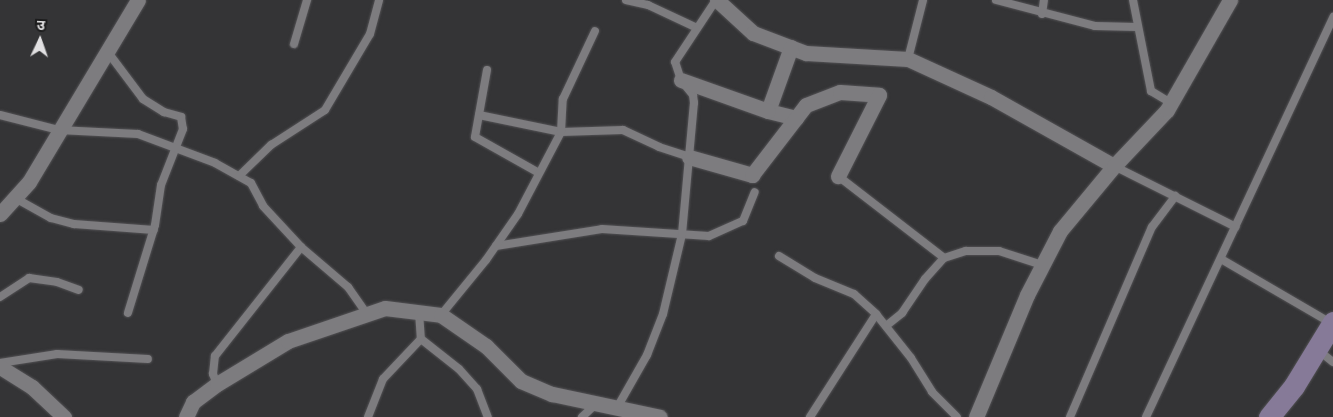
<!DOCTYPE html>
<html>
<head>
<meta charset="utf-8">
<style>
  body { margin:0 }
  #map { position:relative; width:1333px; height:417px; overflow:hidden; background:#343436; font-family:"PT Sans","Noto Sans Devanagari",sans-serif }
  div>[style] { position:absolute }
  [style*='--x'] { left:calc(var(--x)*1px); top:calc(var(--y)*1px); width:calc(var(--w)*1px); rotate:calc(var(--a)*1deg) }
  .roads { filter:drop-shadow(0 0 1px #535255) drop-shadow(0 0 1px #535255) }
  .lane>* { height:8px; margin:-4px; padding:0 4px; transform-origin:4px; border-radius:4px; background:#7d7c7f }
  .street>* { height:15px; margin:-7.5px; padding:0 7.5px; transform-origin:7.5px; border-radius:7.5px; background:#7d7c7f }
  .secondary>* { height:21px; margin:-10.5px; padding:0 10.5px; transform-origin:10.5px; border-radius:10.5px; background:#867a98 }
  span { translate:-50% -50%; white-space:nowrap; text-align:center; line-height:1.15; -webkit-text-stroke:4px #1c1c1d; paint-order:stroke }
  .north { position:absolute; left:15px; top:15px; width:50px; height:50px; -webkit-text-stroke:4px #1c1c1d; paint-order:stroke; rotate:3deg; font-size:14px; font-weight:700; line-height:20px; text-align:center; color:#e1e0e2 }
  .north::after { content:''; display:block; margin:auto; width:18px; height:22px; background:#e1e0e2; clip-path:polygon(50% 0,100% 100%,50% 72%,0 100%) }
</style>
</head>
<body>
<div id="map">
  <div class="roads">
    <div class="lane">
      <div style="--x:626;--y:0;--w:23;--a:13"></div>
      <div style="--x:648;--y:5;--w:54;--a:25.1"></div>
      <div style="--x:996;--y:0;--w:102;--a:14.7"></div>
      <div style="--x:1095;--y:26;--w:42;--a:1.4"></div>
      <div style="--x:1133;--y:0;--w:93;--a:78.8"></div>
      <div style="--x:1151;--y:91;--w:23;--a:31"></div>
      <div style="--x:1042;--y:14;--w:14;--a:-82"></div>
      <div style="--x:294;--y:44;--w:46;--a:-73.5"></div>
      <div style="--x:107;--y:51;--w:60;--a:53.1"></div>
      <div style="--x:143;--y:99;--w:25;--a:32"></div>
      <div style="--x:164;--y:112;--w:18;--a:16"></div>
      <div style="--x:181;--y:117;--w:12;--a:81"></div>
      <div style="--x:183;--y:129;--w:60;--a:111.4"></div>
      <div style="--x:161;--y:185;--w:40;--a:98.5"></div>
      <div style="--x:155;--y:225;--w:92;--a:107.1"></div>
      <div style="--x:908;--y:59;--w:61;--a:-75.7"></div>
      <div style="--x:487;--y:70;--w:68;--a:100.2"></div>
      <div style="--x:475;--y:137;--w:73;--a:29.4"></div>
      <div style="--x:0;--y:115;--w:61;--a:14.3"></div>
      <div style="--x:59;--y:130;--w:79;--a:2.9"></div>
      <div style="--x:138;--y:134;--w:82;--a:20.6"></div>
      <div style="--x:215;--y:163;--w:41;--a:29.1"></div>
      <div style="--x:251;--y:183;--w:26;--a:62"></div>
      <div style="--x:263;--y:206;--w:56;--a:47.2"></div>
      <div style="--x:301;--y:247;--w:62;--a:40.4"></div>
      <div style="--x:348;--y:287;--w:33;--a:55"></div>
      <div style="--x:479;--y:115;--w:84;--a:11.7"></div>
      <div style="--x:561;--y:132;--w:62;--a:-1.8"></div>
      <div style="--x:623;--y:130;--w:40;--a:25"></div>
      <div style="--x:659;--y:147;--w:32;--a:18"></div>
      <div style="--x:1114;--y:166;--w:136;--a:26.6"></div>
      <div style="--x:239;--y:176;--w:45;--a:-44.1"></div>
      <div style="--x:271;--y:145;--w:64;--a:-32.9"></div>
      <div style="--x:325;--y:110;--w:88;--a:-59.4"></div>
      <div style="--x:370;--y:34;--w:35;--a:-75"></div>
      <div style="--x:838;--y:176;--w:134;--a:37.7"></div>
      <div style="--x:15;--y:198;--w:41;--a:29.1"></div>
      <div style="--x:51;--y:218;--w:24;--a:15"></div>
      <div style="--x:74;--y:224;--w:80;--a:4.3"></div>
      <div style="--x:496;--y:246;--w:107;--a:-9.1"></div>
      <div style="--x:602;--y:229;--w:107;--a:3.7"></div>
      <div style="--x:709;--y:236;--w:37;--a:-24"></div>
      <div style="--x:743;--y:221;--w:31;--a:-68"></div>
      <div style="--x:779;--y:256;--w:42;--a:31.4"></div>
      <div style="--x:815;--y:278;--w:42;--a:22.3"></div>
      <div style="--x:854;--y:294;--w:30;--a:42"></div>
      <div style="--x:876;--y:314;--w:56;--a:51.5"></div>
      <div style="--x:911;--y:358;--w:40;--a:58"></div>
      <div style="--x:932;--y:392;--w:35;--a:45"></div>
      <div style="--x:1221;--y:259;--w:127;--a:30.2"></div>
      <div style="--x:0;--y:297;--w:35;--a:-33"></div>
      <div style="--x:29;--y:278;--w:28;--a:8"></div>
      <div style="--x:57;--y:282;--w:23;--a:20"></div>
      <div style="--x:419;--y:312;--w:27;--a:86"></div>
      <div style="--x:421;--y:339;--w:48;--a:38.3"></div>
      <div style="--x:459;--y:369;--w:27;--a:48"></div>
      <div style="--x:477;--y:389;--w:30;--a:69"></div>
      <div style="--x:441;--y:315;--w:71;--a:-50.7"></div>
      <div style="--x:486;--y:260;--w:56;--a:-55.2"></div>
      <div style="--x:518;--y:214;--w:93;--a:-62.3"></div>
      <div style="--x:561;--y:132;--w:33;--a:-87"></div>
      <div style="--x:563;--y:99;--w:75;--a:-64.8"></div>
      <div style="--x:886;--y:326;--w:21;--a:-39"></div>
      <div style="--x:902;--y:313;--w:41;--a:-55.9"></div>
      <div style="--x:925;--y:279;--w:28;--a:-48"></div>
      <div style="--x:944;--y:258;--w:23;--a:-18"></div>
      <div style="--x:966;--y:251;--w:33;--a:0"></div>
      <div style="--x:999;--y:251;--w:45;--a:18"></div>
      <div style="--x:1318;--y:350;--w:19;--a:39"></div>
      <div style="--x:0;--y:363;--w:58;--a:-9"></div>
      <div style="--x:57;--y:354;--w:91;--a:3.1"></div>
      <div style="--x:217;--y:384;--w:11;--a:-112"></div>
      <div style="--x:213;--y:374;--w:18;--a:-84"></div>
      <div style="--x:215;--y:356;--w:139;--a:-51.7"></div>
      <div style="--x:618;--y:406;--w:59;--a:-60.4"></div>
      <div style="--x:647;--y:355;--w:44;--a:-68.7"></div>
      <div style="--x:663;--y:314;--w:82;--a:-76.6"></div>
      <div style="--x:682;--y:234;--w:132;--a:-84.8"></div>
      <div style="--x:694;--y:103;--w:8;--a:-97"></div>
      <div style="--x:693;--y:95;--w:19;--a:-129"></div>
      <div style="--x:681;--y:80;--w:19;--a:-108"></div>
      <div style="--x:675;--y:62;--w:74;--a:-56.5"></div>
      <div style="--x:368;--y:417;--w:41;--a:-68.5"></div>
      <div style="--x:383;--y:379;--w:55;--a:-46.5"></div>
      <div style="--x:582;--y:417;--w:21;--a:-43"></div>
      <div style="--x:810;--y:417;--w:122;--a:-57.3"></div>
      <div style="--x:1070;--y:417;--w:207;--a:-66.7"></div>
      <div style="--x:1152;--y:227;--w:39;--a:-53"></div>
      <div style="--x:1146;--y:417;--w:442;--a:-64.9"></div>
    </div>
    <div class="street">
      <div style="--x:717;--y:0;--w:49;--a:42.5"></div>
      <div style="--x:753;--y:33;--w:57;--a:20.7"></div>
      <div style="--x:806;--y:53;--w:102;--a:3.4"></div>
      <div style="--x:908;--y:59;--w:91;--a:24.6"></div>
      <div style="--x:991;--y:97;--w:141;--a:29.3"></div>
      <div style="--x:791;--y:47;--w:68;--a:109.8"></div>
      <div style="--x:768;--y:111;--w:29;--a:14"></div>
      <div style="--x:681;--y:80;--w:92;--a:19.6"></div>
      <div style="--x:689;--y:157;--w:66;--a:15.9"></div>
      <div style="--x:752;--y:175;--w:88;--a:-52.4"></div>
      <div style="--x:806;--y:105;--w:36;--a:-21"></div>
      <div style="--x:840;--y:92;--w:39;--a:4"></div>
      <div style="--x:879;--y:95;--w:91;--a:116.8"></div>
      <div style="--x:0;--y:214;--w:43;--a:-47.8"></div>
      <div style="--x:29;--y:182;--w:212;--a:-59.1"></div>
      <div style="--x:0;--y:367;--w:38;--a:32"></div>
      <div style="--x:32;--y:387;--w:44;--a:43.2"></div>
      <div style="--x:186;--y:417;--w:17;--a:-65"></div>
      <div style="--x:193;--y:402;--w:30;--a:-37"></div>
      <div style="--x:217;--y:384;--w:83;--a:-31.2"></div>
      <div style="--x:288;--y:341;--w:102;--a:-18.8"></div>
      <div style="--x:385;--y:308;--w:56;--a:7.1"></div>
      <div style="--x:441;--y:315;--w:55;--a:34.6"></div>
      <div style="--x:486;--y:346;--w:49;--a:45"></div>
      <div style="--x:521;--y:381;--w:34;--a:23"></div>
      <div style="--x:552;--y:394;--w:110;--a:12"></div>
      <div style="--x:976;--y:417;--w:132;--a:-67.3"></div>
      <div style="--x:1027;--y:295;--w:72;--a:-62.7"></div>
      <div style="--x:1060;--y:231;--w:85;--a:-50.3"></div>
      <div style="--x:1114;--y:166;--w:77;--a:-46.6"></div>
      <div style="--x:1167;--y:110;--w:127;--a:-60.2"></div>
    </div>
    <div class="secondary">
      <div style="--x:1269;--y:417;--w:40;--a:-51"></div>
      <div style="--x:1294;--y:386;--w:75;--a:-58.6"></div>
    </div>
  </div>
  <div class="north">उ</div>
</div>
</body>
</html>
